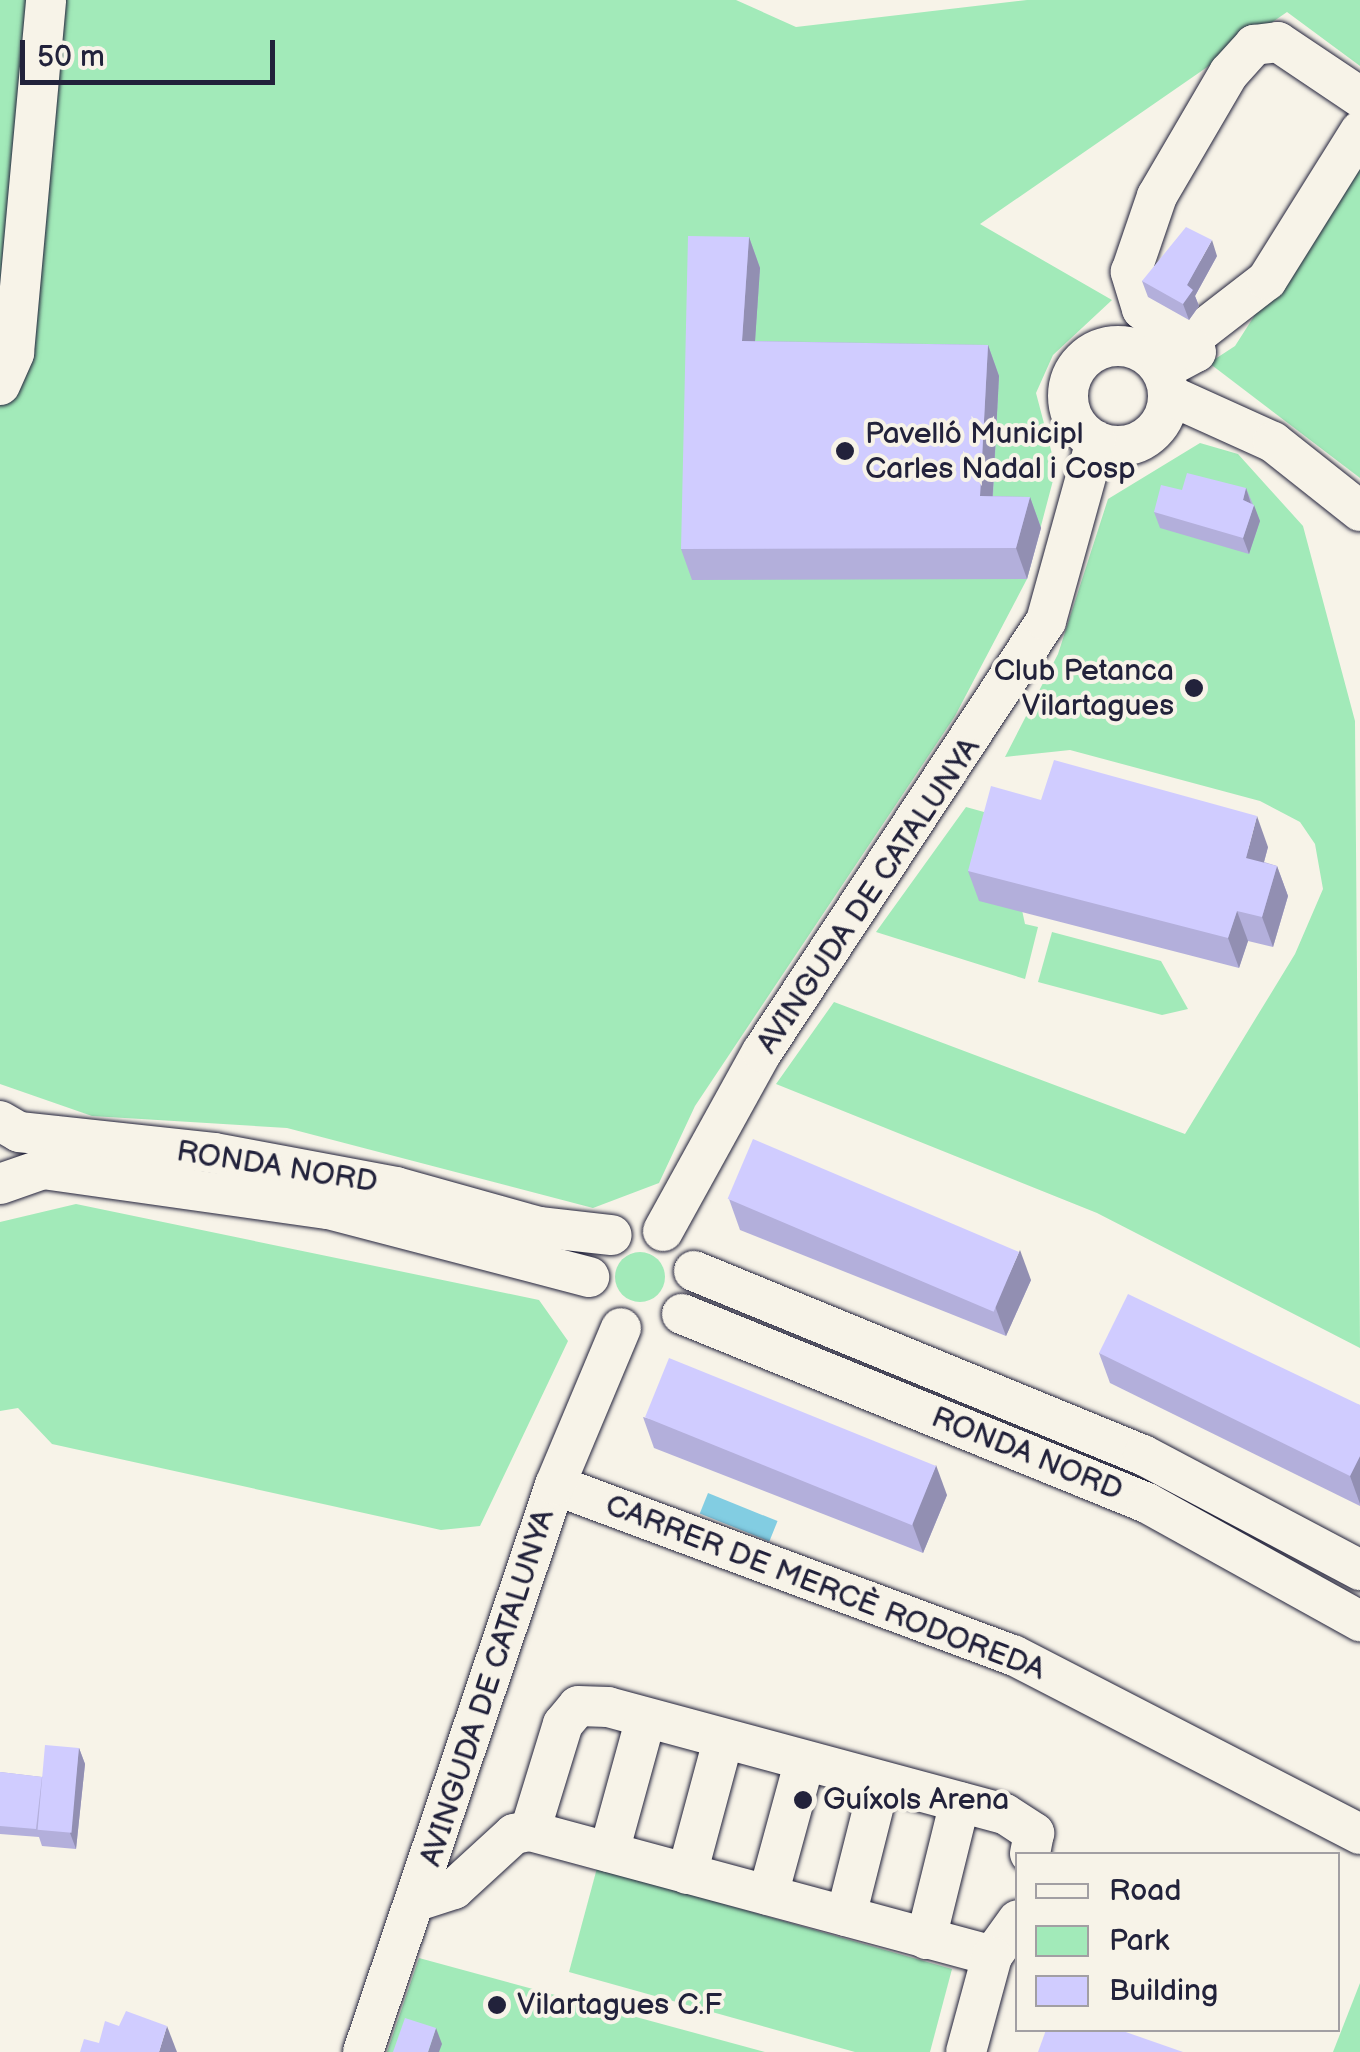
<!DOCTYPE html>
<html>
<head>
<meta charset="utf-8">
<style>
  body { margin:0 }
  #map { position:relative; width:1360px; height:2052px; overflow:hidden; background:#f7f3e8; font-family:"Balsamiq Sans",sans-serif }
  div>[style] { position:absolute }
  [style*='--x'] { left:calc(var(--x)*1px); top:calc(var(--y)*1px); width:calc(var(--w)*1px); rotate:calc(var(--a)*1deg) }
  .green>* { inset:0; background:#a2eab9 }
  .round { border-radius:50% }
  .water>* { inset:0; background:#82cde2; transform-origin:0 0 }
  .roads { filter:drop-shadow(0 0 2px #22223b) drop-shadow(0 0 2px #22223b) }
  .minor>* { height:40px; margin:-20px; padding:0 20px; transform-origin:20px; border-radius:20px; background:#f7f3e8 }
  .minor>.ring { margin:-20px; padding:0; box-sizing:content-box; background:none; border:40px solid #f7f3e8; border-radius:50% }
  .wall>* { inset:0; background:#b3afdb }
  .shaded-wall>* { inset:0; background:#928fb2 }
  .building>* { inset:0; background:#d0ccff; transform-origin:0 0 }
  .dots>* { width:28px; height:28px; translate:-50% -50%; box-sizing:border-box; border:5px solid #f7f3e8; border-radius:50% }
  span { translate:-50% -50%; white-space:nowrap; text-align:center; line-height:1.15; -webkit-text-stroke:8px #f7f3e8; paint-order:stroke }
  .poi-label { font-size:30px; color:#22223b }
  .left { translate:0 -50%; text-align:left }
  .right { translate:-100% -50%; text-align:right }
  .street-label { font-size:30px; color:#22223b }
  .legend { position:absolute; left:1015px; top:1852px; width:325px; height:180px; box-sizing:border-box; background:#f7f3e8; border:2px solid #a29fa3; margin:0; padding:12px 18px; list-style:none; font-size:30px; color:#22223b }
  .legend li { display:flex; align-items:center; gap:20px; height:50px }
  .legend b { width:50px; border:2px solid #a29fa3 }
  .scale { position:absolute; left:20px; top:40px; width:255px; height:45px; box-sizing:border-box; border:5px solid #22223b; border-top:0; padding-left:12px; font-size:30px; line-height:35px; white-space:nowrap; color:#22223b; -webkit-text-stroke:8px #f7f3e8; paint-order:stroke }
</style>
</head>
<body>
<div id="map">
  <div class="green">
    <div style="clip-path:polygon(0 0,736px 0,796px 27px,1027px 0,1360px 0,1360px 66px,1287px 12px,980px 224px,1112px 300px,1053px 355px,1036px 393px,1056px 469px,1027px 579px,955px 716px,695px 1106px,659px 1183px,593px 1208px,287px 1128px,92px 1116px,0 1084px)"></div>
    <div style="clip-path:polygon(1360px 151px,1360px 478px,1209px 363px,1235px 346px)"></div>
    <div style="clip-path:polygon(1200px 443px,1238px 454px,1303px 526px,1355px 721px,1360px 1348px,1097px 1213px,776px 1084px,834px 1002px,1185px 1134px,1295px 954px,1323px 889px,1315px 844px,1300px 822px,1260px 801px,1070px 750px,1005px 757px,1058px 654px,1108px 499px)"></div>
    <div style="clip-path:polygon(966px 807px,1002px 817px,1025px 924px,1038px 927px,1025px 979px,876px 932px)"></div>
    <div style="clip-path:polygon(1052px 932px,1161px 961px,1188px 1009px,1162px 1015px,1038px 982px)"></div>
    <div style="clip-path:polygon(76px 1204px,539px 1300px,568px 1341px,480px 1526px,441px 1530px,52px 1444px,18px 1408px,0 1411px,0 1222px)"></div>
    <div class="round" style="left:615px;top:1252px;width:50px;height:50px"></div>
    <div style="clip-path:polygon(597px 1868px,952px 1969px,930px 2052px,855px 2052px,569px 1972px)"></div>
    <div style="clip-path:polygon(419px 1958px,765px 2052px,387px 2052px)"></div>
    <div style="clip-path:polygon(1360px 1983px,1360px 2052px,1333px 2052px)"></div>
  </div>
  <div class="water">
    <div style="left:708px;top:1493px;width:75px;height:22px;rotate:22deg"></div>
  </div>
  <div class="roads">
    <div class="minor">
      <div style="--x:1173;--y:334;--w:28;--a:-6"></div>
      <div style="--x:1201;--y:331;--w:83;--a:-37.7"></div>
      <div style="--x:1267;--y:280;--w:176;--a:-58"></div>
      <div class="ring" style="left:1068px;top:346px;width:60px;height:60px"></div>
      <div style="--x:1162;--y:370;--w:38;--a:-28"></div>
      <div style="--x:1196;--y:352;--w:69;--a:-141.5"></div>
      <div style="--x:1142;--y:309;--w:39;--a:-107"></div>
      <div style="--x:1131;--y:272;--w:80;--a:-71.1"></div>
      <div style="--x:1157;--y:196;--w:143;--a:-59.7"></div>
      <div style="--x:1229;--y:73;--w:38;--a:-48"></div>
      <div style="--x:1254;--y:45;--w:24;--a:-7"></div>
      <div style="--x:1278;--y:42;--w:99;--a:33.9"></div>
      <div style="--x:0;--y:385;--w:35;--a:-66"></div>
      <div style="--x:14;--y:353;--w:354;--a:-84.8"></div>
      <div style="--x:1169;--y:395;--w:114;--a:24.3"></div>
      <div style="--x:1273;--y:442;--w:111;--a:38.4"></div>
      <div style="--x:0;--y:1121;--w:22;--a:30"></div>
      <div style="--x:19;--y:1132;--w:196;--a:6.1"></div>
      <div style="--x:214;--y:1153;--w:185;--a:10.6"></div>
      <div style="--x:396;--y:1187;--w:148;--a:15.6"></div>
      <div style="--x:539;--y:1227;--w:73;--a:6.3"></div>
      <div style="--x:0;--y:1184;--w:46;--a:-19.2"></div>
      <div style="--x:43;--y:1169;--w:288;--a:8"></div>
      <div style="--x:328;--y:1209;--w:270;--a:14.6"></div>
      <div style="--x:663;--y:1231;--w:205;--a:-61.1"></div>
      <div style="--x:762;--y:1052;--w:516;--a:-56.62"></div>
      <div style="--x:1046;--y:621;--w:187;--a:-74.5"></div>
      <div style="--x:694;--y:1271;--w:485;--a:22.3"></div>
      <div style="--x:1143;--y:1455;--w:246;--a:27.9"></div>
      <div style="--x:682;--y:1314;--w:502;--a:22.12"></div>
      <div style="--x:1147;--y:1503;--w:244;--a:29"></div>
      <div style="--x:555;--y:1485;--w:489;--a:20.4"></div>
      <div style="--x:1013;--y:1655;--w:390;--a:27.3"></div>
      <div style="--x:530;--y:1831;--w:112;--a:-72.9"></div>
      <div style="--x:563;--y:1724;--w:23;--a:-50"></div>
      <div style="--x:578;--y:1706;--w:30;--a:2"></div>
      <div style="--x:608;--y:1707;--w:411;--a:15.1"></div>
      <div style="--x:1005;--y:1814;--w:35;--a:33"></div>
      <div style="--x:1034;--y:1833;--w:21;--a:101"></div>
      <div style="--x:609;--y:1852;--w:139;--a:-74.6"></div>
      <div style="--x:687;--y:1874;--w:138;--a:-74.9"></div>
      <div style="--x:768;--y:1895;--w:137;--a:-74.7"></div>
      <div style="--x:417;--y:1901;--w:39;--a:-18"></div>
      <div style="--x:454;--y:1889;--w:81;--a:-42.5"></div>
      <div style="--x:514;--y:1834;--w:16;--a:-11"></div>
      <div style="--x:530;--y:1831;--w:479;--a:15.1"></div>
      <div style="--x:992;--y:1956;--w:44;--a:-54.2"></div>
      <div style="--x:846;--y:1916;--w:138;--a:-75.8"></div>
      <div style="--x:926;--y:1939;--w:141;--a:-76.1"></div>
      <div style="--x:363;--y:2052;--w:599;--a:-71.29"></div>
      <div style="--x:555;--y:1485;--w:170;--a:-67.2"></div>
      <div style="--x:966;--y:2052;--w:99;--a:-74.8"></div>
    </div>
  </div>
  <div class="wall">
    <div style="clip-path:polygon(749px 237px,760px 268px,755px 341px,988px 345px,999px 376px,993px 496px,1030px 497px,1041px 528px,1027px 579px,692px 580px,681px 549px)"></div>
    <div style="clip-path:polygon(1217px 256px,1195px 296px,1199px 306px,1189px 320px,1148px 297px,1142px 281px)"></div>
    <div style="clip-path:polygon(1246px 488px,1260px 521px,1249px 554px,1160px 528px,1154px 512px)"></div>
    <div style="clip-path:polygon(1268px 847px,1264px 862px,1277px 866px,1288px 896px,1273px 947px,1248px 941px,1239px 968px,979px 901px,968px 871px)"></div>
    <div style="clip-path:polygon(729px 1199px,1031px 1280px,1006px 1336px,740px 1230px)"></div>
    <div style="clip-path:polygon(1099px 1353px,1360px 1405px,1360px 1506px,1110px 1383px)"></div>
    <div style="clip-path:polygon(643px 1417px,947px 1495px,923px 1553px,654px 1448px)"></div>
    <div style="clip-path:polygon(79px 1748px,85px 1764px,76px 1849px,42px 1846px,39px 1837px,0 1834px,0 1772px,42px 1777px)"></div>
  </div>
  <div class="shaded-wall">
    <div style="clip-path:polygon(749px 237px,760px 268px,753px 371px,742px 341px)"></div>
    <div style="clip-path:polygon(1212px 240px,1217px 256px,1195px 296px,1199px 306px,1189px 320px,1183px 304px,1187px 285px)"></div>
    <div style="clip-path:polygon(988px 345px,999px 376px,991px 526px,980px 496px)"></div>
    <div style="clip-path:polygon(1246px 488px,1251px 504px,1243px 500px)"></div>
    <div style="clip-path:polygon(1030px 497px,1041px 528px,1027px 579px,1016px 548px)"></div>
    <div style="clip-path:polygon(1254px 505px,1260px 521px,1249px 554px,1243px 538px)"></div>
    <div style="clip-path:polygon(1257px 816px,1268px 847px,1257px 888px,1246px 858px)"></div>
    <div style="clip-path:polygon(1277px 866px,1288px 896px,1273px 947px,1262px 917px)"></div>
    <div style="clip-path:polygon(1237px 911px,1248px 941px,1239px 968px,1228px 938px)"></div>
    <div style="clip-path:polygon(1020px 1250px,1031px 1280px,1006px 1336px,995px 1306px)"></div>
    <div style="clip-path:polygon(1360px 1456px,1360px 1504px,1350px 1476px)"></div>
    <div style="clip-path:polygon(936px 1465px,947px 1495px,923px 1553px,912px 1523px)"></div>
    <div style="clip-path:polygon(79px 1748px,85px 1764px,76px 1849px,70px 1833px)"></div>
    <div style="clip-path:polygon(167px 2026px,177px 2052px,159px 2052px)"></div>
    <div style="clip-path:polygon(436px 2028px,442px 2044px,439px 2052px,428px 2052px)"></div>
  </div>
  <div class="building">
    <div style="clip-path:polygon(1186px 227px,1212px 240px,1187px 285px,1193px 290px,1183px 304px,1142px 281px)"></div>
    <div style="clip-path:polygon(688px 236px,749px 237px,742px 341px,988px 345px,980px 496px,1030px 497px,1016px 548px,681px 549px)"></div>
    <div style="clip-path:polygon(1187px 473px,1246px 488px,1243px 500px,1254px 505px,1243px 538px,1154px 512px,1161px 485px,1182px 490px)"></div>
    <div style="clip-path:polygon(1054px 760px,1257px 816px,1246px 858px,1277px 866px,1262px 917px,1237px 911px,1228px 938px,968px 871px,991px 786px,1041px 800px)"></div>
    <div style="left:753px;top:1139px;width:289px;height:65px;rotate:23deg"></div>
    <div style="clip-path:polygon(1128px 1294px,1360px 1405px,1360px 1456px,1350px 1476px,1099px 1353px)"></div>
    <div style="left:669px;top:1358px;width:288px;height:64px;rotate:22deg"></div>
    <div style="left:45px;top:1745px;width:34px;height:85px;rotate:5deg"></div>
    <div style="clip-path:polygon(0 1772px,42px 1777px,36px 1829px,0 1826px)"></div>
    <div style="clip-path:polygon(126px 2011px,167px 2026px,159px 2052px,80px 2052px,84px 2039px,99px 2043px,105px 2021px,119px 2026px)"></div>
    <div style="clip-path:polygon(405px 2018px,436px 2028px,428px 2052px,393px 2052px)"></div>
    <div style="clip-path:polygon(1046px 2030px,1120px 2030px,1183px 2052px,1038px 2052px)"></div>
  </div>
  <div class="dots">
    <div style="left:845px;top:451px;background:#22223b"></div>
    <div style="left:1194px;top:688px;background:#22223b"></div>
    <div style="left:803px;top:1800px;background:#22223b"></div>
    <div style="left:497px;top:2005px;background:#22223b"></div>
  </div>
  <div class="poi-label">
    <span class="left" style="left:865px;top:451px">Pavelló Municipl<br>Carles Nadal i Cosp</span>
    <span class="right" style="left:1174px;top:688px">Club Petanca<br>Vilartagues</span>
    <span class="left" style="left:823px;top:1800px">Guíxols Arena</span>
    <span class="left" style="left:517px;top:2005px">Vilartagues C.F</span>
  </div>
  <div class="street-label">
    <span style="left:869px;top:896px;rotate:-56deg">AVINGUDA DE CATALUNYA</span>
    <span style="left:277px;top:1167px;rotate:9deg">RONDA NORD</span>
    <span style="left:1027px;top:1454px;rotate:22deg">RONDA NORD</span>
    <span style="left:825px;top:1588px;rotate:21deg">CARRER DE MERCÈ RODOREDA</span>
    <span style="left:488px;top:1688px;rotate:-72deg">AVINGUDA DE CATALUNYA</span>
  </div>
  <ul class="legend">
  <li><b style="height:12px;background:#f7f3e8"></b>Road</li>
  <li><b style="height:28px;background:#a2eab9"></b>Park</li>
  <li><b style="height:28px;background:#d0ccff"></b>Building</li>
  </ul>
  <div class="scale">50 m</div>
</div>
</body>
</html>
